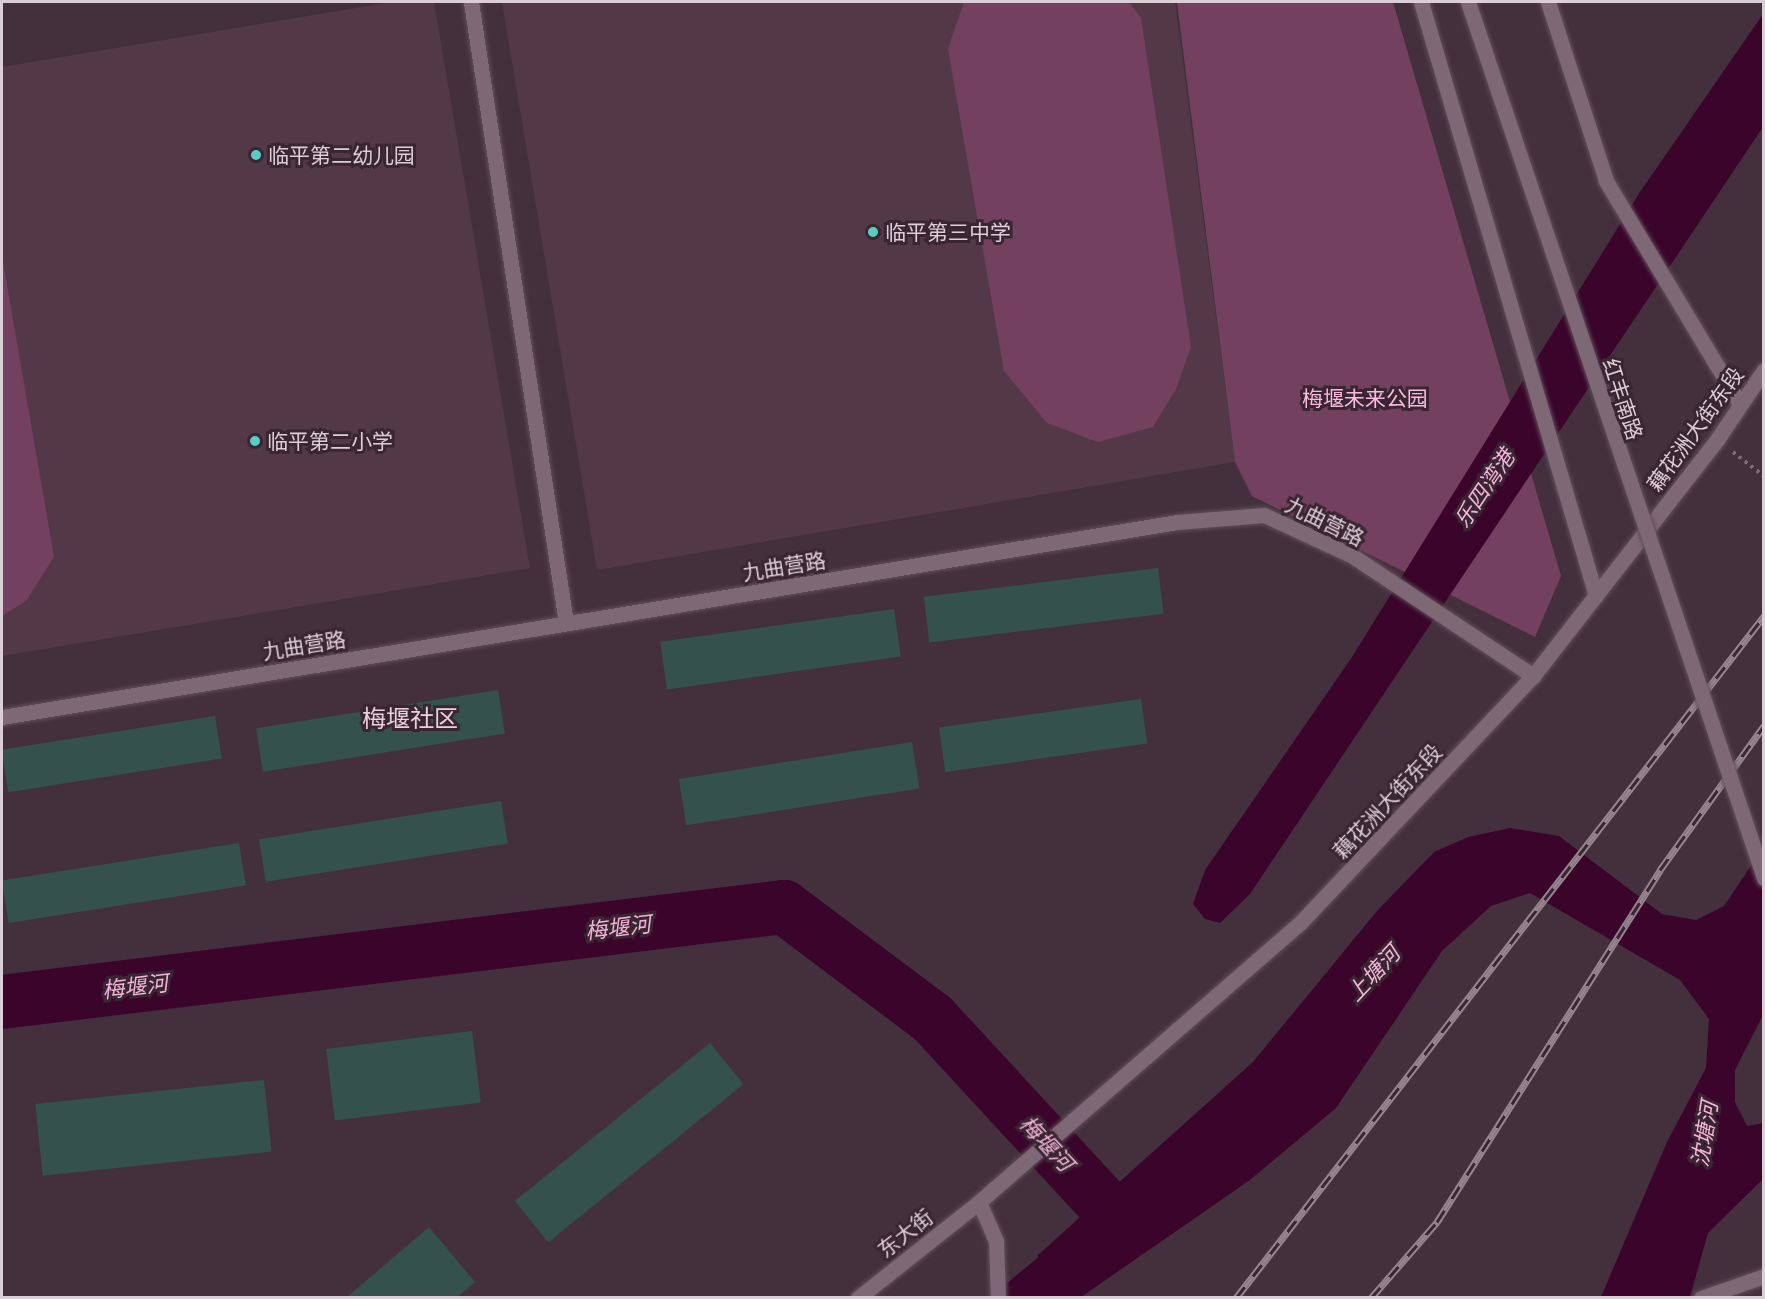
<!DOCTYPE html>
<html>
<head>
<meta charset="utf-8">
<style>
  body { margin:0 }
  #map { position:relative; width:1765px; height:1299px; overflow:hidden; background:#44303c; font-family:Ubuntu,"Noto Sans SC",sans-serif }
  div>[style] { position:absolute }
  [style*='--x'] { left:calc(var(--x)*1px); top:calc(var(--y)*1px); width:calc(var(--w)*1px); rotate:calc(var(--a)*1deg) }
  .built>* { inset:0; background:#533848 }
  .green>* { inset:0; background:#744060 }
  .water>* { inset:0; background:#3b042b }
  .canal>* { height:32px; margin:-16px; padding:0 16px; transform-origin:16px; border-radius:16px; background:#3b042b }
  .river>* { height:54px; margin:-27px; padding:0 27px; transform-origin:27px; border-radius:27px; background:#3b042b }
  .building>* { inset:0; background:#34514e; transform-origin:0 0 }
  .path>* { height:4px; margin-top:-2px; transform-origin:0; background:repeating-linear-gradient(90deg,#806e78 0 3px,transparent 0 7.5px) }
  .roads { filter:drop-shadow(0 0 2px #5f4f59) drop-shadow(0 0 2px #5f4f59) }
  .minor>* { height:15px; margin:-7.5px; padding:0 7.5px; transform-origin:7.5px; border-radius:7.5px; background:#7f6875 }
  .tertiary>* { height:15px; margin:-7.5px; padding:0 7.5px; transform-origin:7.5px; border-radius:7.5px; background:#7f6875 }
  .secondary>* { height:15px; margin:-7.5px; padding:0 7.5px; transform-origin:7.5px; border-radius:7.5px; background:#7f6875 }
  .rail>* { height:7px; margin-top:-3.5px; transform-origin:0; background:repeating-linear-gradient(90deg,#3a2632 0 14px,#96858f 0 28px); box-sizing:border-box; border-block:2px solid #96858f }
  .bridges { filter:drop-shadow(0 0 2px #5f4f59) drop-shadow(0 0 2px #5f4f59) }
  .tertiary-bridge>* { height:15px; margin:-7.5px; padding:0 7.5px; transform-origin:7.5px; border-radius:7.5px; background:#7f6875 }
  .dots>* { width:16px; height:16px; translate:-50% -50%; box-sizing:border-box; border:3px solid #3a2632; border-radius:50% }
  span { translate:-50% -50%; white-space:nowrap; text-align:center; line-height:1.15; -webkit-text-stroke:6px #3a2632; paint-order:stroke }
  .poi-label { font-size:21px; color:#dcced6 }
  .left { translate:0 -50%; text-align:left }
  .park-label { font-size:21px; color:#fabae0 }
  .street-label { font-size:21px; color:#dcced6 }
  .water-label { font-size:22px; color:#f4b4da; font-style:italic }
  .quarter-label { font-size:24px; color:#eacfde }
  .frame { position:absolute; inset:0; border:3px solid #dcced6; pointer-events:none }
</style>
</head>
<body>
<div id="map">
  <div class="built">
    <div style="clip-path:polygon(392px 2px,434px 2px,530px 568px,2px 656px,2px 67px)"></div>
    <div style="clip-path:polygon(502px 2px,1175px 2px,1235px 462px,597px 570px)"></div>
  </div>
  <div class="green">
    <div style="clip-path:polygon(964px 2px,1129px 2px,1141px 18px,1191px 347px,1176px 389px,1153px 427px,1098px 442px,1047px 423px,1004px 371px,948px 49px)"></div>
    <div style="clip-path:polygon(1177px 2px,1393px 2px,1561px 576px,1535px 637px,1252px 496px,1235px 462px)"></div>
    <div style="clip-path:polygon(2px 256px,54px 557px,26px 601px,2px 616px)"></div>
  </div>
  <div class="water">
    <div style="clip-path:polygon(1763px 14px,1763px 127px,1250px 894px,1220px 923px,1205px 919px,1193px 904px,1205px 870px,1352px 657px,1640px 192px)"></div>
    <div style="clip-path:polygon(1510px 828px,1559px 836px,1662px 914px,1696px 920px,1724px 906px,1763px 848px,1763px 1015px,1735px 1070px,1735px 1102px,1747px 1126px,1763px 1123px,1763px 1179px,1708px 1233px,1690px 1297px,1601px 1297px,1667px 1142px,1706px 1068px,1709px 1019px,1680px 980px,1530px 893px,1491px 906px,1442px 951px,1336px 1108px,1250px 1180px,1081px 1297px,1038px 1297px,1038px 1255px,1253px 1062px,1377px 911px,1434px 852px,1468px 837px)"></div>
  </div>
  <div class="canal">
    <div style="--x:1014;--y:1298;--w:74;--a:-39.5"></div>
  </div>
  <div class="river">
    <div style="--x:2;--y:1002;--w:788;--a:-6.93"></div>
    <div style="--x:784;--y:907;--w:186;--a:36.9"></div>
    <div style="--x:933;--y:1019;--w:267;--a:47.3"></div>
  </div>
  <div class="building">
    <div style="left:1158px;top:568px;width:46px;height:236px;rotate:83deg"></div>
    <div style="left:894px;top:609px;width:48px;height:236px;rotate:82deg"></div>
    <div style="left:498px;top:690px;width:44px;height:245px;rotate:81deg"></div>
    <div style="left:1141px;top:699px;width:45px;height:204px;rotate:82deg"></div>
    <div style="left:215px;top:716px;width:43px;height:216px;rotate:81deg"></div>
    <div style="left:912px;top:742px;width:47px;height:236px;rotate:81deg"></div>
    <div style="left:501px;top:801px;width:43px;height:245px;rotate:81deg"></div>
    <div style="left:239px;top:843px;width:43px;height:240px;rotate:81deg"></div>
    <div style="left:472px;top:1031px;width:72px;height:147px;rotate:83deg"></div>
    <div style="left:710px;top:1043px;width:53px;height:251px;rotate:51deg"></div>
    <div style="left:264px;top:1080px;width:72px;height:230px;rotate:84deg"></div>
    <div style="clip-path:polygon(429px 1227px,475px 1282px,456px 1298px,346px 1298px)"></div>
  </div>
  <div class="path">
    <div style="--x:1733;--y:452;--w:39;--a:38"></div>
  </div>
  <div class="roads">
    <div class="minor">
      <div style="--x:471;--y:2;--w:628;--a:81.3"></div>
      <div style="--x:1421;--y:2;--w:619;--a:73.58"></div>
      <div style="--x:1548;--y:2;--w:188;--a:72"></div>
      <div style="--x:1606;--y:181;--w:260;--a:59"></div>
      <div style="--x:2;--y:717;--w:1191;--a:-9.42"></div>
      <div style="--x:1177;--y:522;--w:87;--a:-4.6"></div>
      <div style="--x:1264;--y:515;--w:96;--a:24.7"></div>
      <div style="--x:1351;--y:555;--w:219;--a:33.6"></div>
      <div style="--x:1701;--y:1298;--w:67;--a:-19.2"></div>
    </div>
    <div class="tertiary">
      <div style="--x:858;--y:1298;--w:154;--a:-38.4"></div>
      <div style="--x:979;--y:1202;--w:427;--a:-41"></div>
      <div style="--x:1301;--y:922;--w:338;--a:-46.7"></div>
      <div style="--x:1533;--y:676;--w:301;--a:-52.1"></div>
      <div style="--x:1718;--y:438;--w:82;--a:-55.9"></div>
    </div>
    <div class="secondary">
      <div style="--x:979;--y:1202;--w:43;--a:66.4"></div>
      <div style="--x:996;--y:1241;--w:57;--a:88"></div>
    </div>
  </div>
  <div class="rail">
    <div style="--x:1236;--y:1298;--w:863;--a:-52.25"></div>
    <div style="--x:1371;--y:1298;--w:101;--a:-49"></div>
    <div style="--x:1437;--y:1222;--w:417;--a:-57.6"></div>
    <div style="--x:1660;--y:870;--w:178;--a:-54.2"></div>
  </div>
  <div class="bridges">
    <div class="tertiary-bridge">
      <div style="--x:1468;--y:2;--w:925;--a:71.33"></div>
    </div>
  </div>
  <div class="dots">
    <div style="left:256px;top:155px;background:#56cec4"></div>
    <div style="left:873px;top:232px;background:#56cec4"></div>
    <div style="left:255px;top:441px;background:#56cec4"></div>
  </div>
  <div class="poi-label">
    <span class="left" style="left:268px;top:155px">临平第二幼儿园</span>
    <span class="left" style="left:885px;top:232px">临平第三中学</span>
    <span class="left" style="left:267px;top:441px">临平第二小学</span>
  </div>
  <div class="park-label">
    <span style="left:1365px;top:398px">梅堰未来公园</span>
  </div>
  <div class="street-label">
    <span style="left:1623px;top:399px;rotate:72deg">红丰南路</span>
    <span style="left:1695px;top:429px;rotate:-54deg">藕花洲大街东段</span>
    <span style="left:1325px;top:521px;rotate:26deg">九曲营路</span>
    <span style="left:784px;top:566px;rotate:-9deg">九曲营路</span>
    <span style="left:304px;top:645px;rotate:-9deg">九曲营路</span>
    <span style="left:1387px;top:801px;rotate:-47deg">藕花洲大街东段</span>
    <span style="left:905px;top:1233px;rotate:-38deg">东大街</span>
  </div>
  <div class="water-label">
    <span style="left:1484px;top:488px;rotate:-56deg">乐四湾港</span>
    <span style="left:618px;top:927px;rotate:-7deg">梅堰河</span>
    <span style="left:1373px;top:973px;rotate:-47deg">上塘河</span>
    <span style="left:135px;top:986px;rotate:-7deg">梅堰河</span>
    <span style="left:1704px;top:1134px;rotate:-81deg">沈塘河</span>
    <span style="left:1047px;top:1143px;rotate:47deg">梅堰河</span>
  </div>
  <div class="quarter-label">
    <span style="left:410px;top:719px">梅堰社区</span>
  </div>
  <div class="frame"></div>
</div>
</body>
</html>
